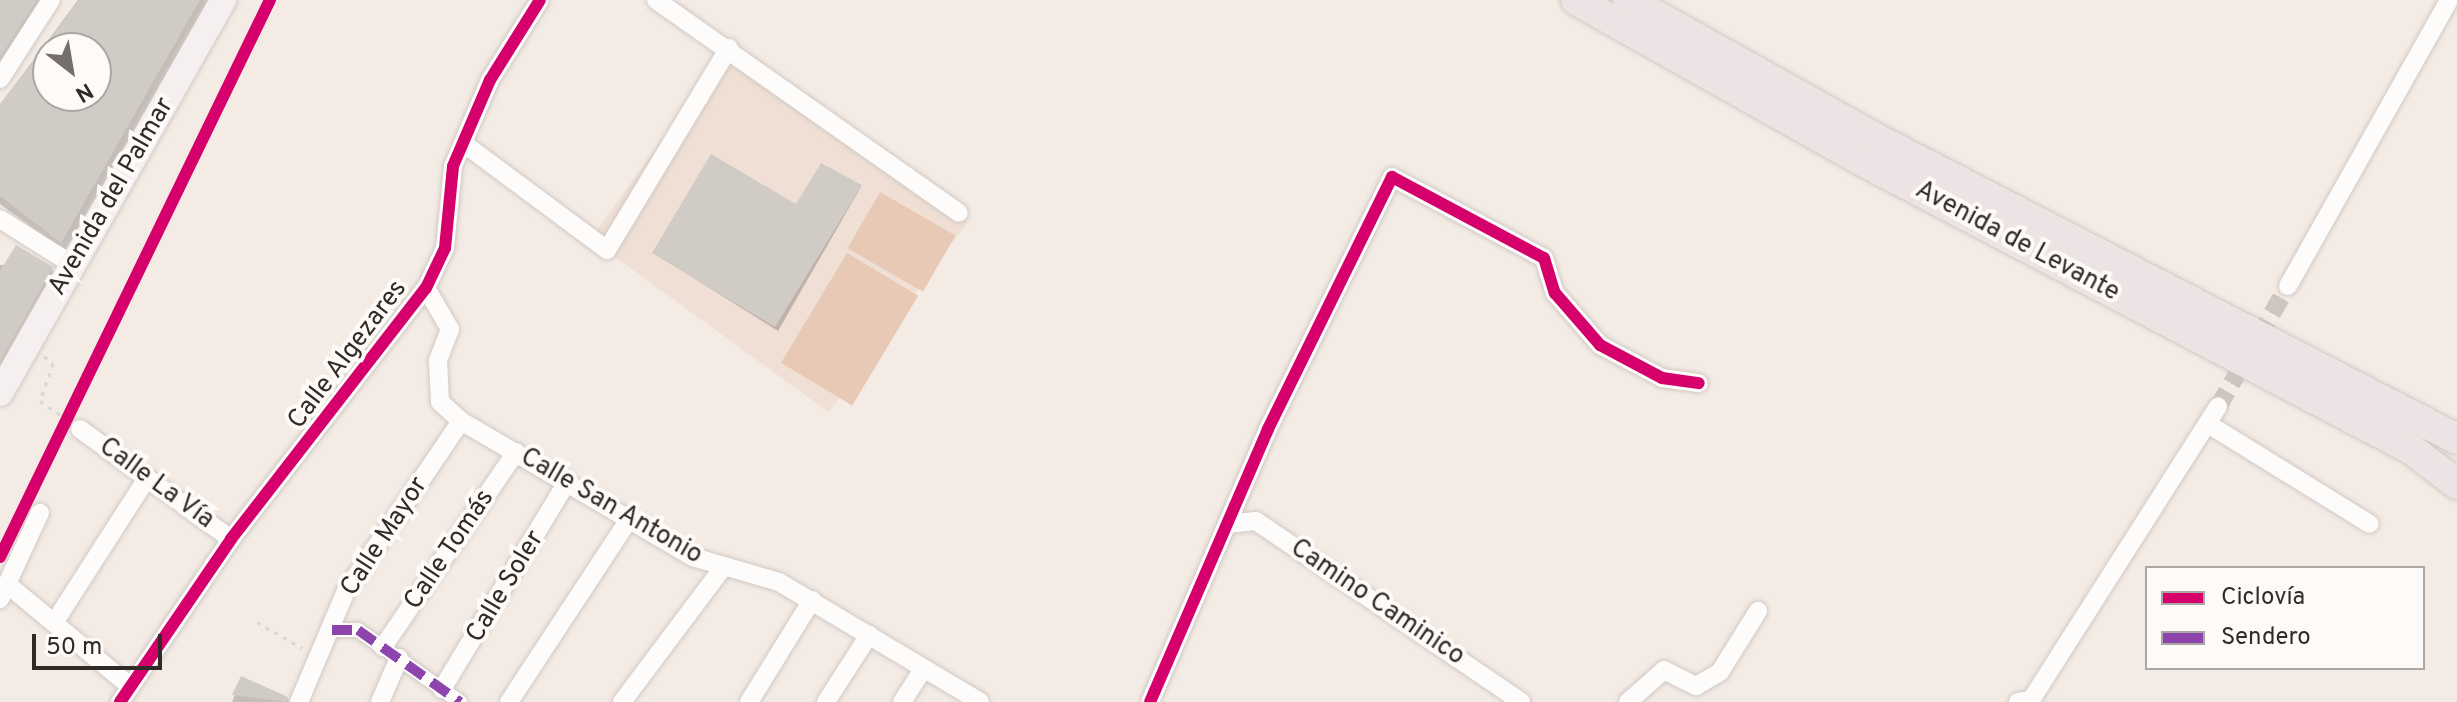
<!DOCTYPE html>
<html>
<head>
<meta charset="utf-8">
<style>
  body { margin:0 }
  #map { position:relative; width:2457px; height:702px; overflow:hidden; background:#f4ebe5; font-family:Overpass,sans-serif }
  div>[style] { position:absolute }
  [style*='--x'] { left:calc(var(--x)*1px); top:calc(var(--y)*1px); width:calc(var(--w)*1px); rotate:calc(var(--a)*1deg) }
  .built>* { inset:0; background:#f0dfd4; transform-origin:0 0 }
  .green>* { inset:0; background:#e7c9b5; transform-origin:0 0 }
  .shadow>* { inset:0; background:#0003 }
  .building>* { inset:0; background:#d1cbc6 }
  .minor-tunnel>* { height:18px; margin-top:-9px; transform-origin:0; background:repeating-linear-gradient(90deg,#cdc5bf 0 18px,transparent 0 27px) }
  .path>* { height:3px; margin-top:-1.5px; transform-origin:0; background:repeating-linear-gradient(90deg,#d9d6d4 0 4px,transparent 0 10px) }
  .roads { filter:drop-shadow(0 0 2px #d0c9c4) drop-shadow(0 0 2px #d0c9c4) }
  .pedestrian>* { height:14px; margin:-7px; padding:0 7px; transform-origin:7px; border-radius:7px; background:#fdfcfb }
  .minor>* { height:18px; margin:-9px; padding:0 9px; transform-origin:9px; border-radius:9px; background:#fdfcfb }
  .secondary>* { height:26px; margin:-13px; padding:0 13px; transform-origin:13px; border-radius:13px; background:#f6efef }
  .primary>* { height:30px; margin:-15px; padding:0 15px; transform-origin:15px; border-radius:15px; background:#eee3e4 }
  .quiet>* { height:10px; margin-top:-5px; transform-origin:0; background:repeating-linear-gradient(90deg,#8e44ad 0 20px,transparent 0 30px) }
  .cycleway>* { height:12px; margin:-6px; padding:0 6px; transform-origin:6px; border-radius:6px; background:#d6006c }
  span { translate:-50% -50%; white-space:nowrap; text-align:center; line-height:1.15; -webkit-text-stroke:8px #fdfaf8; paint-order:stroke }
  .street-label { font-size:26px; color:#312b27 }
  .legend { position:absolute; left:2145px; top:566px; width:280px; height:104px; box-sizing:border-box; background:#fdfaf8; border:2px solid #aba7a4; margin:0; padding:10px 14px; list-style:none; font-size:24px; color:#312b27 }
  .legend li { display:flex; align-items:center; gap:16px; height:40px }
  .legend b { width:40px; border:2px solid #aba7a4 }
  .north { position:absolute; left:32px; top:32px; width:80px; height:80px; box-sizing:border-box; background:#fdfaf8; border:2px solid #aba7a4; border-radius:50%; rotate:149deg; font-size:22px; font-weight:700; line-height:32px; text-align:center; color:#312b27 }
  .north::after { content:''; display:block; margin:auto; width:28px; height:36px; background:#756e6a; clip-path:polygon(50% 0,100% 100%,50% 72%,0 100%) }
  .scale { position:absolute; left:32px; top:634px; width:130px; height:36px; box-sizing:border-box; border:4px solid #312b27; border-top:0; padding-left:10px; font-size:24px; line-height:28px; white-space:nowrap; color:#312b27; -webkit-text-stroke:6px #fdfaf8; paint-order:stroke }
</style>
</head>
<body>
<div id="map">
  <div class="built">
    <div style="left:729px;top:48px;width:295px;height:236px;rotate:36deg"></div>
  </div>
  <div class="green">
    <div style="left:880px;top:192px;width:87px;height:65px;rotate:30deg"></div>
    <div style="left:847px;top:253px;width:83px;height:128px;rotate:31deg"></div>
  </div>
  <div class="shadow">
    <div style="clip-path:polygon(0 0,55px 0,0 81px)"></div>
    <div style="clip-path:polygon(evenodd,78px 0,213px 0,67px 253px,0 204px,0 105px,78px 0,48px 48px,96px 48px,96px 96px,48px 96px,48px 48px)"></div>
    <div style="clip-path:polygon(861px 187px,778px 331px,654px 253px,797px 207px)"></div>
    <div style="clip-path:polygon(0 265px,51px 269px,58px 280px,0 387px)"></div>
    <div style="clip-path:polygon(242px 678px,287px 698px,289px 702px,232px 702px)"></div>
  </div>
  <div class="building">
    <div style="clip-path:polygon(0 0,37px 0,0 57px)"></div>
    <div style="clip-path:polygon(evenodd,79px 0,200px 0,61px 243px,0 196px,0 104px,79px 0,48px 48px,96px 48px,96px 96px,48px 96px,48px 48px)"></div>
    <div style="clip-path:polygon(711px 154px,796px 204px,821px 163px,862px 185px,775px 327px,652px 253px)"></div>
    <div style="clip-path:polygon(16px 245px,53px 267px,0 361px,0 271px)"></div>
    <div style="clip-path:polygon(241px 676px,288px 697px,287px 702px,232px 695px)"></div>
  </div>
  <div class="minor-tunnel">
    <div style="--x:2218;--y:407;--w:140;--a:-60"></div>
  </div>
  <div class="path">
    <div style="--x:44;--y:356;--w:11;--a:38"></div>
    <div style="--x:53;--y:363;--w:40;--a:108.9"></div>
    <div style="--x:40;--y:401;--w:34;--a:34"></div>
    <div style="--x:257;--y:622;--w:52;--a:30"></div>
  </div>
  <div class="roads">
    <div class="pedestrian">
      <div style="--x:332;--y:630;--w:26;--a:0"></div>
      <div style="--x:358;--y:630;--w:125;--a:35.2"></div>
    </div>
    <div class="minor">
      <div style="--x:656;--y:0;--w:370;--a:35.1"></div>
      <div style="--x:0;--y:79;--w:94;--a:-57.2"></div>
      <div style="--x:463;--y:143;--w:179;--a:36.6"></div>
      <div style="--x:607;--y:250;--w:236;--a:-58.9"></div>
      <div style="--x:0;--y:219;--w:86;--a:32.2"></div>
      <div style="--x:2288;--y:286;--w:328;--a:-60.6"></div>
      <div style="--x:426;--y:288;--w:48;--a:59.7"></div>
      <div style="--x:450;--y:329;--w:34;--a:111"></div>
      <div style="--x:438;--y:361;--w:41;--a:87.2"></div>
      <div style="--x:440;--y:402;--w:28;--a:42"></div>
      <div style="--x:461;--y:421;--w:269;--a:30.4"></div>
      <div style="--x:693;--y:557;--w:90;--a:16.2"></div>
      <div style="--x:779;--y:582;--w:234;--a:30.8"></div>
      <div style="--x:2208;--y:424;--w:190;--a:31.7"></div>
      <div style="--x:80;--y:429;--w:187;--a:36.1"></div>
      <div style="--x:1227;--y:524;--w:29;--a:-6"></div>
      <div style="--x:1256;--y:521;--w:321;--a:34.3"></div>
      <div style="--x:7;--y:584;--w:160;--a:39.7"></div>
      <div style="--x:0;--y:599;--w:95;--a:-65.1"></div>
      <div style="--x:54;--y:623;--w:172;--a:-57.3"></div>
      <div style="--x:383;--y:647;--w:236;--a:-55.7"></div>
      <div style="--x:442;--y:689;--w:242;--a:-58.9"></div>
      <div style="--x:120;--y:702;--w:197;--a:-55.7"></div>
      <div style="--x:231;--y:539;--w:318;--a:-52.2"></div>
      <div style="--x:426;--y:288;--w:44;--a:-64.6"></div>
      <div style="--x:445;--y:248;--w:82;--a:-84.4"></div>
      <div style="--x:453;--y:166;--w:94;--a:-66.7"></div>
      <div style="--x:490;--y:80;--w:94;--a:-58"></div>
      <div style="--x:299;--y:702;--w:121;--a:-67.1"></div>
      <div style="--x:346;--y:591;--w:205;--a:-55.9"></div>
      <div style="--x:380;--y:702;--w:48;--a:-66.6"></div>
      <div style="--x:509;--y:702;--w:219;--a:-56.7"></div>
      <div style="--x:622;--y:702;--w:165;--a:-53.1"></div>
      <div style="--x:749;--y:702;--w:120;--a:-58.3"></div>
      <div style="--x:826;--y:702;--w:80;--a:-57.3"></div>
      <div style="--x:902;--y:702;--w:40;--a:-57.1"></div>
      <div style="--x:1150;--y:702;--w:297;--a:-66.6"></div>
      <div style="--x:1268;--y:429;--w:281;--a:-63.8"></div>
      <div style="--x:1392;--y:177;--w:172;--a:28.1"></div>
      <div style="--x:1544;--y:258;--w:37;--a:73"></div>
      <div style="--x:1555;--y:293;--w:69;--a:49.1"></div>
      <div style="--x:1600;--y:345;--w:70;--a:28"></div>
      <div style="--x:1662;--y:378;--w:37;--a:8"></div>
      <div style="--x:1628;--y:702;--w:48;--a:-41.6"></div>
      <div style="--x:1664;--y:670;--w:36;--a:27"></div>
      <div style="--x:1696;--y:686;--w:28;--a:-30"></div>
      <div style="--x:1720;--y:672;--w:72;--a:-58.1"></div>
      <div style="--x:2018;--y:702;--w:13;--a:-9"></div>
      <div style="--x:2031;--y:700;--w:348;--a:-57.5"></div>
    </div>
    <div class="secondary">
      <div style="--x:0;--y:393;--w:452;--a:-60.4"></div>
    </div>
    <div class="primary">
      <div style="--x:1576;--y:0;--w:325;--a:29.3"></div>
      <div style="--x:1859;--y:159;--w:624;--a:27.72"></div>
      <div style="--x:2411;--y:449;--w:58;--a:37.3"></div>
      <div style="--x:1628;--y:0;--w:283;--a:29.2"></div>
      <div style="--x:1875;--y:138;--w:655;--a:27.35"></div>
    </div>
  </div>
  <div class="quiet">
    <div style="--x:332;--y:630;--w:26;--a:0"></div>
    <div style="--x:358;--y:630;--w:125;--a:35.2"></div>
  </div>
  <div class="cycleway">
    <div style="--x:0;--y:557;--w:619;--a:-64.14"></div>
    <div style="--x:120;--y:702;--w:197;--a:-55.7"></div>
    <div style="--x:231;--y:539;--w:318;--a:-52.2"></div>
    <div style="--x:426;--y:288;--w:44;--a:-64.6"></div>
    <div style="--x:445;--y:248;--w:82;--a:-84.4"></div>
    <div style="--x:453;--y:166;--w:94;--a:-66.7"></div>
    <div style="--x:490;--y:80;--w:94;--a:-58"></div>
    <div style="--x:1150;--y:702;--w:297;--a:-66.6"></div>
    <div style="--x:1268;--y:429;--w:281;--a:-63.8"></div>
    <div style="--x:1392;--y:177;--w:172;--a:28.1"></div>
    <div style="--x:1544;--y:258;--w:37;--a:73"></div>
    <div style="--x:1555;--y:293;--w:69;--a:49.1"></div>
    <div style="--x:1600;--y:345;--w:70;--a:28"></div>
    <div style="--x:1662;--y:378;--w:37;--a:8"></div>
  </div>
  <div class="street-label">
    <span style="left:112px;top:197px;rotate:-60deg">Avenida del Palmar</span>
    <span style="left:2017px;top:242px;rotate:28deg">Avenida de Levante</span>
    <span style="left:348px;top:355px;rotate:-53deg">Calle Algezares</span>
    <span style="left:156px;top:484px;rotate:36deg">Calle La Vía</span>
    <span style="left:611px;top:507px;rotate:30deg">Calle San Antonio</span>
    <span style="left:385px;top:537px;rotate:-57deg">Calle Mayor</span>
    <span style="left:450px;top:550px;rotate:-56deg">Calle Tomás</span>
    <span style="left:506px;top:587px;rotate:-59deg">Calle Soler</span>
    <span style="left:1377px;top:603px;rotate:34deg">Camino Caminico</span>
  </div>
  <ul class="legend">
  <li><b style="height:10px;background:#d6006c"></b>Ciclovía</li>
  <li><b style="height:10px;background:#8e44ad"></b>Sendero</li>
  </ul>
  <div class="north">N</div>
  <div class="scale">50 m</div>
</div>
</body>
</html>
